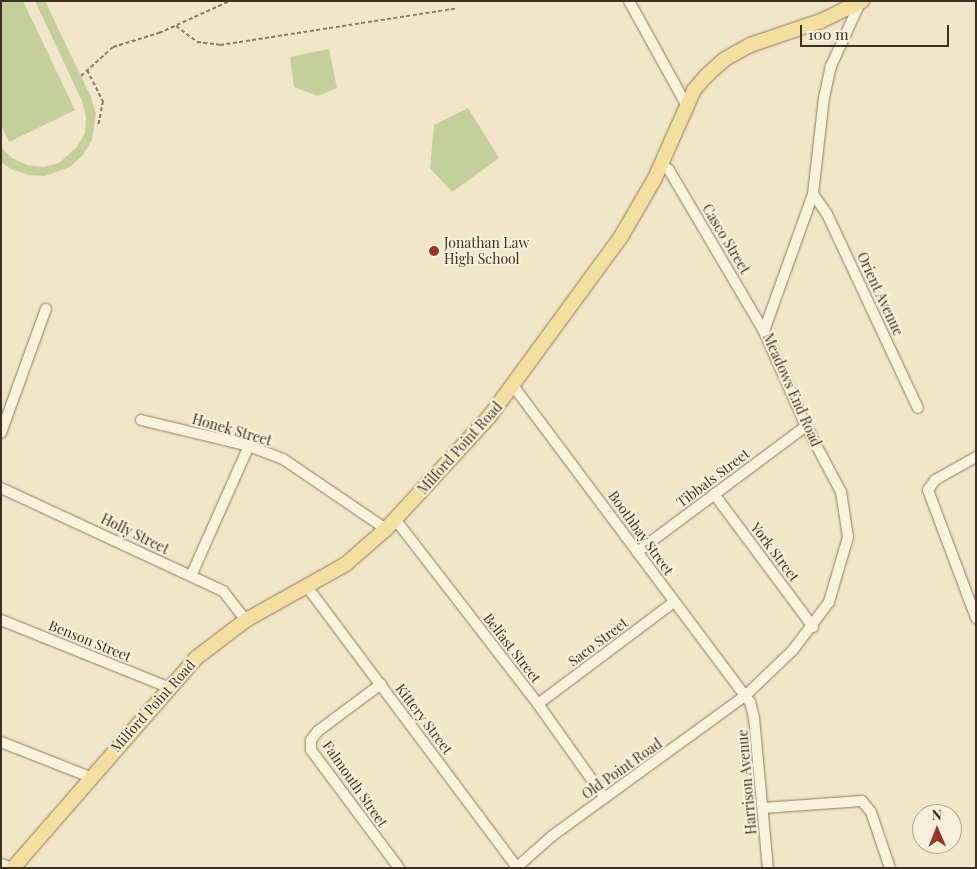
<!DOCTYPE html>
<html>
<head>
<meta charset="utf-8">
<style>
  body { margin:0 }
  #map { position:relative; width:977px; height:869px; overflow:hidden; background:#f0e7c8; font-family:"Playfair Display",serif }
  div>[style] { position:absolute }
  [style*='--x'] { left:calc(var(--x)*1px); top:calc(var(--y)*1px); width:calc(var(--w)*1px); rotate:calc(var(--a)*1deg) }
  .green>* { inset:0; background:#c5cf9b }
  .path>* { height:2px; margin-top:-1px; transform-origin:0; background:repeating-linear-gradient(90deg,#8d7a5c 0 4px,transparent 0 6.5px) }
  .roads { filter:drop-shadow(0 0 1px #8d7a5c) drop-shadow(0 0 1px #8d7a5c) }
  .minor>* { height:10px; margin:-5px; padding:0 5px; transform-origin:5px; border-radius:5px; background:#faf3dc }
  .major>* { height:14px; margin:-7px; padding:0 7px; transform-origin:7px; border-radius:7px; background:#f3dfa0 }
  .dots>* { width:14px; height:14px; translate:-50% -50%; box-sizing:border-box; border:2px solid #f7f0d8; border-radius:50% }
  span { translate:-50% -50%; white-space:nowrap; text-align:center; line-height:1.15; -webkit-text-stroke:4px #f7f0d8; paint-order:stroke }
  .street-label { font-size:14px; color:#3d3020 }
  .poi-label { font-size:14px; color:#3d3020 }
  .left { translate:0 -50%; text-align:left }
  .frame { position:absolute; inset:0; border:2px solid #3d3020; pointer-events:none }
  .north { position:absolute; left:912px; top:804px; width:50px; height:50px; box-sizing:border-box; background:#f7f0d8; border:1px solid #ada38e; border-radius:50%; rotate:359deg; font-size:14px; font-weight:700; line-height:20px; text-align:center; color:#3d3020 }
  .north::after { content:''; display:block; margin:auto; width:18px; height:22px; background:#9d322a; clip-path:polygon(50% 0,100% 100%,50% 72%,0 100%) }
  .scale { position:absolute; left:800px; top:25px; width:149px; height:22px; box-sizing:border-box; border:2px solid #3d3020; border-top:0; padding-left:6px; font-size:15px; line-height:18px; white-space:nowrap; color:#3d3020; -webkit-text-stroke:4px #f7f0d8; paint-order:stroke }
</style>
</head>
<body>
<div id="map">
  <div class="green">
    <div style="clip-path:polygon(1px 1px,23px 1px,75px 110px,9px 142px,1px 125px)"></div>
    <div style="clip-path:polygon(35px 1px,45px 1px,91px 97px,96px 114px,92px 140px,83px 155px,70px 167px,45px 176px,28px 175px,11px 169px,1px 162px,1px 147px,12px 158px,27px 165px,43px 167px,59px 163px,77px 147px,85px 133px,86px 117px,82px 101px)"></div>
    <div style="clip-path:polygon(329px 49px,337px 88px,318px 96px,294px 87px,290px 57px)"></div>
    <div style="clip-path:polygon(468px 108px,499px 158px,452px 192px,430px 168px,434px 125px)"></div>
  </div>
  <div class="path">
    <div style="--x:176;--y:26;--w:26;--a:37"></div>
    <div style="--x:197;--y:42;--w:23;--a:7"></div>
    <div style="--x:220;--y:45;--w:241;--a:-8.8"></div>
    <div style="--x:87;--y:70;--w:35;--a:63"></div>
    <div style="--x:103;--y:101;--w:26;--a:101"></div>
    <div style="--x:81;--y:76;--w:43;--a:-42.2"></div>
    <div style="--x:113;--y:47;--w:48;--a:-16.9"></div>
    <div style="--x:159;--y:33;--w:78;--a:-24.3"></div>
  </div>
  <div class="roads">
    <div class="minor">
      <div style="--x:629;--y:1;--w:120;--a:61.1"></div>
      <div style="--x:661;--y:164;--w:10;--a:37"></div>
      <div style="--x:669;--y:170;--w:187;--a:59.5"></div>
      <div style="--x:813;--y:194;--w:24;--a:55"></div>
      <div style="--x:827;--y:214;--w:214;--a:64.9"></div>
      <div style="--x:514;--y:387;--w:394;--a:53.2"></div>
      <div style="--x:750;--y:702;--w:16;--a:76"></div>
      <div style="--x:754;--y:718;--w:151;--a:84.7"></div>
      <div style="--x:141;--y:420;--w:111;--a:13.5"></div>
      <div style="--x:249;--y:446;--w:36;--a:21"></div>
      <div style="--x:283;--y:459;--w:125;--a:34.2"></div>
      <div style="--x:1;--y:433;--w:132;--a:-70.1"></div>
      <div style="--x:976;--y:457;--w:47;--a:150.7"></div>
      <div style="--x:935;--y:480;--w:12;--a:125"></div>
      <div style="--x:928;--y:490;--w:137;--a:69.4"></div>
      <div style="--x:1;--y:488;--w:245;--a:24.9"></div>
      <div style="--x:223;--y:591;--w:37;--a:52"></div>
      <div style="--x:714;--y:494;--w:166;--a:53.3"></div>
      <div style="--x:395;--y:519;--w:234;--a:52.3"></div>
      <div style="--x:538;--y:704;--w:114;--a:54.6"></div>
      <div style="--x:637;--y:552;--w:211;--a:-36.7"></div>
      <div style="--x:191;--y:576;--w:142;--a:-66"></div>
      <div style="--x:308;--y:588;--w:349;--a:53.2"></div>
      <div style="--x:1;--y:620;--w:180;--a:21.9"></div>
      <div style="--x:381;--y:684;--w:79;--a:143.3"></div>
      <div style="--x:318;--y:731;--w:11;--a:128"></div>
      <div style="--x:311;--y:740;--w:10;--a:90"></div>
      <div style="--x:311;--y:750;--w:147;--a:53.3"></div>
      <div style="--x:538;--y:704;--w:170;--a:-36.9"></div>
      <div style="--x:1;--y:742;--w:96;--a:21.5"></div>
      <div style="--x:763;--y:808;--w:99;--a:-4"></div>
      <div style="--x:862;--y:801;--w:14;--a:51"></div>
      <div style="--x:871;--y:812;--w:59;--a:71.3"></div>
      <div style="--x:1;--y:864;--w:11;--a:22"></div>
      <div style="--x:516;--y:868;--w:48;--a:-41.6"></div>
      <div style="--x:552;--y:836;--w:240;--a:-36"></div>
      <div style="--x:746;--y:695;--w:65;--a:-43.8"></div>
      <div style="--x:793;--y:650;--w:60;--a:-53.1"></div>
      <div style="--x:829;--y:602;--w:68;--a:-73.7"></div>
      <div style="--x:848;--y:537;--w:46;--a:-98.8"></div>
      <div style="--x:841;--y:492;--w:75;--a:-117.9"></div>
      <div style="--x:806;--y:426;--w:104;--a:-113.9"></div>
      <div style="--x:764;--y:331;--w:145;--a:-70.3"></div>
      <div style="--x:813;--y:194;--w:97;--a:-83.5"></div>
      <div style="--x:824;--y:98;--w:33;--a:-78"></div>
      <div style="--x:831;--y:66;--w:69;--a:-65.3"></div>
    </div>
    <div class="major">
      <div style="--x:13;--y:868;--w:279;--a:-48.9"></div>
      <div style="--x:196;--y:658;--w:63;--a:-37.2"></div>
      <div style="--x:246;--y:620;--w:115;--a:-29.2"></div>
      <div style="--x:346;--y:564;--w:53;--a:-41.2"></div>
      <div style="--x:386;--y:529;--w:152;--a:-47.4"></div>
      <div style="--x:489;--y:417;--w:225;--a:-53.8"></div>
      <div style="--x:622;--y:235;--w:66;--a:-59.9"></div>
      <div style="--x:655;--y:178;--w:96;--a:-66.1"></div>
      <div style="--x:694;--y:90;--w:18;--a:-49"></div>
      <div style="--x:706;--y:76;--w:25;--a:-42"></div>
      <div style="--x:725;--y:59;--w:29;--a:-29"></div>
      <div style="--x:750;--y:45;--w:75;--a:-18.7"></div>
      <div style="--x:821;--y:21;--w:46;--a:-26"></div>
    </div>
  </div>
  <div class="dots">
    <div style="left:434px;top:251px;background:#9d322a"></div>
  </div>
  <div class="street-label">
    <span style="left:726px;top:239px;rotate:59deg">Casco Street</span>
    <span style="left:880px;top:294px;rotate:65deg">Orient Avenue</span>
    <span style="left:792px;top:390px;rotate:66deg">Meadows End Road</span>
    <span style="left:232px;top:430px;rotate:16deg">Honek Street</span>
    <span style="left:460px;top:448px;rotate:-48deg">Milford Point Road</span>
    <span style="left:713px;top:478px;rotate:-37deg">Tibbals Street</span>
    <span style="left:641px;top:533px;rotate:54deg">Boothbay Street</span>
    <span style="left:135px;top:534px;rotate:26deg">Holly Street</span>
    <span style="left:775px;top:552px;rotate:53deg">York Street</span>
    <span style="left:90px;top:641px;rotate:22deg">Benson Street</span>
    <span style="left:598px;top:642px;rotate:-37deg">Saco Street</span>
    <span style="left:512px;top:648px;rotate:52deg">Belfast Street</span>
    <span style="left:153px;top:706px;rotate:-48deg">Milford Point Road</span>
    <span style="left:424px;top:719px;rotate:53deg">Kittery Street</span>
    <span style="left:622px;top:769px;rotate:-35deg">Old Point Road</span>
    <span style="left:747px;top:782px;rotate:-95deg">Harrison Avenue</span>
    <span style="left:355px;top:784px;rotate:55deg">Falmouth Street</span>
  </div>
  <div class="poi-label">
    <span class="left" style="left:444px;top:251px">Jonathan Law<br>High School</span>
  </div>
  <div class="frame"></div>
  <div class="north">N</div>
  <div class="scale">100 m</div>
</div>
</body>
</html>
